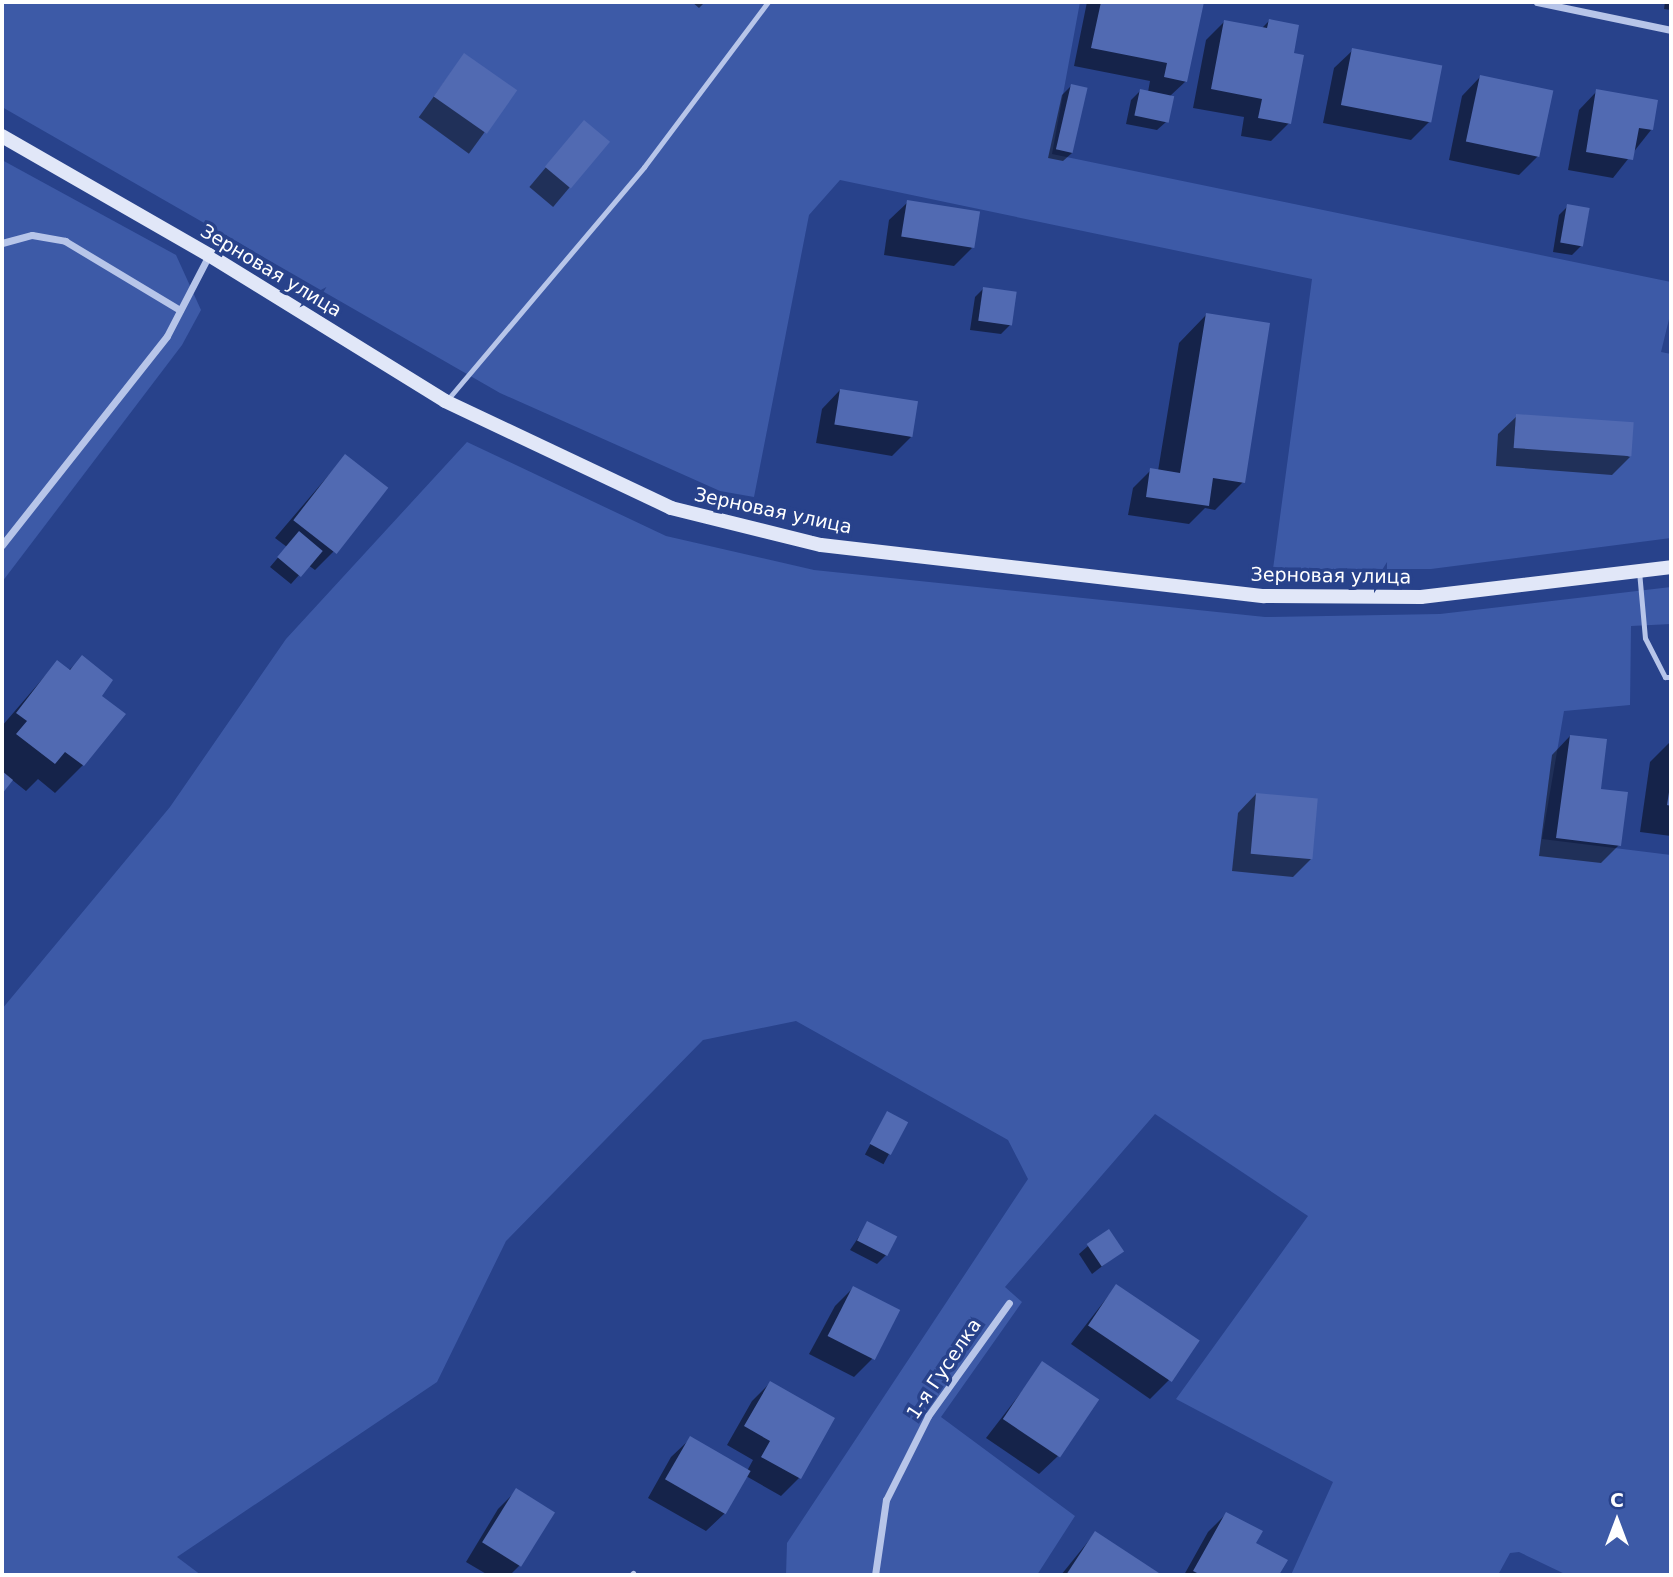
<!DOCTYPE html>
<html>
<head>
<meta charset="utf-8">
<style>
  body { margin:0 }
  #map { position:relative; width:1673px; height:1577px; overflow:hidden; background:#28428b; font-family:"DejaVu Sans",sans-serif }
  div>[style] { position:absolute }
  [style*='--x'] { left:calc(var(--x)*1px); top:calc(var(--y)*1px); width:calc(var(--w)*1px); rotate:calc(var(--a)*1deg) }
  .green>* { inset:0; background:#3d5aa7 }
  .shadow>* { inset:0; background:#0007; transform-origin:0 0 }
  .building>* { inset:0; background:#516ab2; transform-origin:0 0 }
  .lane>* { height:5px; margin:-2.5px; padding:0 2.5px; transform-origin:2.5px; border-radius:2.5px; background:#b7c5e9 }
  .street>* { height:7px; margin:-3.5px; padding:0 3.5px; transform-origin:3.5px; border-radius:3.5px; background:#b7c5e9 }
  .secondary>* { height:14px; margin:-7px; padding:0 7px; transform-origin:7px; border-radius:7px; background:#e1e7f8 }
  span { translate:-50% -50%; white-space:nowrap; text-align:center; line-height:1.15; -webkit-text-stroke:7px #28428b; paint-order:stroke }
  .street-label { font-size:19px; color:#fff }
  .frame { position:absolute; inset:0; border:4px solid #fff; pointer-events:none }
  .north { position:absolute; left:1582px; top:1486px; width:70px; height:70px; -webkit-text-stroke:5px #28428b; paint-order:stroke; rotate:0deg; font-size:19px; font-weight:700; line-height:28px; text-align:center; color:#fff }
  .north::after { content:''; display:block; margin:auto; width:24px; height:32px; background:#fff; clip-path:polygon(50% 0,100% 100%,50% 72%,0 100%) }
</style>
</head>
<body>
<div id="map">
  <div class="green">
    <div style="clip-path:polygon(2px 2px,1080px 2px,1052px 154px,1671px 282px,1671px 311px,1661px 352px,1671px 354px,1671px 538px,1431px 569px,1273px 569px,1312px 279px,840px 180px,809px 215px,754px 497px,720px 491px,500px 393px,2px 107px)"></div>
    <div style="clip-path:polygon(2px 160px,176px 255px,201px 310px,182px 345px,2px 582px)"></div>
    <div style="clip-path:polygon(467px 442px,666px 536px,814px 570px,1265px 617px,1440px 614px,1671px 587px,1671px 624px,1631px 626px,1630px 705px,1564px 711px,1542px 839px,1671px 855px,1671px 1575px,1567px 1575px,1519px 1552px,1510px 1553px,1498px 1575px,1291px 1575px,1333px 1482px,1176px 1399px,1308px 1216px,1155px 1114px,1005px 1287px,1022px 1302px,941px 1417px,1075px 1516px,1037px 1575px,786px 1575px,787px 1543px,1028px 1179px,1008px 1140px,796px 1021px,703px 1040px,506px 1241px,437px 1382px,177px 1557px,201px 1575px,2px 1575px,2px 1009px,170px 807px,286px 639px)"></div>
  </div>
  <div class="shadow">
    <div style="clip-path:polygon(692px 2px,705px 2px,699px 8px)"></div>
    <div style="clip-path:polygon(1087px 2px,1202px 2px,1186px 81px,1169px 97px,1166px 122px,1157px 130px,1126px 124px,1131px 100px,1140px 91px,1148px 92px,1150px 81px,1074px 66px)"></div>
    <div style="clip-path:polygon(1665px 2px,1671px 2px,1671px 10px,1664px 9px)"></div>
    <div style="clip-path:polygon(1269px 21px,1292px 55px,1289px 123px,1271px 141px,1241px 136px,1244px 117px,1193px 108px,1206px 40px,1224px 22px,1261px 29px)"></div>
    <div style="clip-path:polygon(1353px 50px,1429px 122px,1411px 140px,1323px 123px,1334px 68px)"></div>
    <div style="left:464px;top:55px;width:62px;height:77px;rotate:36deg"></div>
    <div style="clip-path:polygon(1480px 77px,1538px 156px,1519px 175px,1449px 160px,1462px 96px)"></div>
    <div style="clip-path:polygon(1071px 86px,1072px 153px,1063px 161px,1048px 158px,1062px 95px)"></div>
    <div style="clip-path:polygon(1597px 91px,1651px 130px,1613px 178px,1568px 170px,1579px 110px)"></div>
    <div style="left:584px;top:122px;width:31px;height:85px;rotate:40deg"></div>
    <div style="clip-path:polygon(908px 202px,972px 248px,954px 266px,884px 255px,889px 220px)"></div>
    <div style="clip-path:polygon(1568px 206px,1581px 246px,1572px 255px,1553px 252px,1559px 215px)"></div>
    <div style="clip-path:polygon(984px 288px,1010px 325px,1001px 334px,970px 330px,975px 297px)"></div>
    <div style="clip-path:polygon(1206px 315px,1243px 482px,1215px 510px,1205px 508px,1189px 524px,1128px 515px,1133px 488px,1151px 470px,1158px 471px,1179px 343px)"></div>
    <div style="clip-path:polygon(840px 390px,911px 437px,892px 456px,816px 443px,822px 409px)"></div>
    <div style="clip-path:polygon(1517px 416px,1630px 457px,1612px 475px,1496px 466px,1498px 434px)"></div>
    <div style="clip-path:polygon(345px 456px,385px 488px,333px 552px,315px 570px,308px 565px,291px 584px,270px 567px,287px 547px,275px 538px)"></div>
    <div style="clip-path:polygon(82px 658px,100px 696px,83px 765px,55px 793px,38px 779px,26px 791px,11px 779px,2px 791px,2px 726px,57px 662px,68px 671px)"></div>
    <div style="clip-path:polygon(1570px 736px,1599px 790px,1619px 845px,1601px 863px,1539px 856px,1552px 755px)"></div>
    <div style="clip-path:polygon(1671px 741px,1671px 836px,1640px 832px,1650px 762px)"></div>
    <div style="clip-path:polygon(1256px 794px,1311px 859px,1293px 877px,1232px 871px,1238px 813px)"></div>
    <div style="left:887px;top:1113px;width:21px;height:47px;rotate:28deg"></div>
    <div style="clip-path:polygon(868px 1223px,886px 1255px,877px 1264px,850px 1250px)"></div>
    <div style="clip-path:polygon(1088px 1246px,1122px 1251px,1092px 1274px,1079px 1254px)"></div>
    <div style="clip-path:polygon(1116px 1286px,1169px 1380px,1150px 1399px,1071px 1344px)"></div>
    <div style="clip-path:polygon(853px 1288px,897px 1311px,872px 1359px,854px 1377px,809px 1354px,835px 1306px)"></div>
    <div style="clip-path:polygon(1043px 1364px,1058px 1456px,1039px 1474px,986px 1438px)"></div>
    <div style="clip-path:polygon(770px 1383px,799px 1478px,781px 1496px,746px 1476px,725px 1513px,706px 1531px,648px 1498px,671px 1457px,690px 1439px,747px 1471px,753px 1460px,727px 1445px,752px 1401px)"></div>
    <div style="clip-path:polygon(516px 1491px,520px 1565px,510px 1575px,488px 1575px,466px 1562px,498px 1509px)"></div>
    <div style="clip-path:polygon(1226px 1514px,1254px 1543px,1285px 1560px,1277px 1575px,1184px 1575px,1208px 1532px)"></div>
    <div style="clip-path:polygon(1095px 1533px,1159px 1575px,1061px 1575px)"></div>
  </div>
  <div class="building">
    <div style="clip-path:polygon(1101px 2px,1204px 2px,1187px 82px,1164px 77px,1167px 63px,1091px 48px)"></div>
    <div style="clip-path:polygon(1269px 19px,1299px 25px,1294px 53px,1304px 55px,1291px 124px,1258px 118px,1262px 99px,1211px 89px,1224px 20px,1267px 28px)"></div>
    <div style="left:1352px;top:48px;width:92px;height:58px;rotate:11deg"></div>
    <div style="left:464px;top:53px;width:65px;height:53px;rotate:35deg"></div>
    <div style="left:1480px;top:75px;width:75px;height:68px;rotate:12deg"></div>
    <div style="left:1071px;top:84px;width:17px;height:67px;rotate:13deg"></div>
    <div style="left:1140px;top:89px;width:35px;height:27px;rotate:12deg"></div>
    <div style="clip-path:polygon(1596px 89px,1658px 100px,1653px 130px,1639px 128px,1633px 160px,1586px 152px)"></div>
    <div style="left:584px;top:120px;width:34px;height:61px;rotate:40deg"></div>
    <div style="left:907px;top:200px;width:74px;height:37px;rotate:9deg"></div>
    <div style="left:1567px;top:204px;width:23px;height:39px;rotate:10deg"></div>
    <div style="left:983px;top:287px;width:34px;height:34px;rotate:8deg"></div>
    <div style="clip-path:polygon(1206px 313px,1270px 323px,1245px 483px,1213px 478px,1209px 506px,1146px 497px,1150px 468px,1180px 473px)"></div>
    <div style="left:840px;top:389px;width:79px;height:36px;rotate:9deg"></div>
    <div style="left:1516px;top:414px;width:118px;height:34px;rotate:4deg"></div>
    <div style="left:345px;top:454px;width:55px;height:84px;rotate:38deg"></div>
    <div style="left:299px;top:531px;width:31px;height:34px;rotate:40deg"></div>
    <div style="clip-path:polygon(82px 655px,113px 680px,102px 696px,126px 714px,84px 766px,65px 752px,55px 764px,16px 734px,27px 721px,16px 713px,57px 660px,70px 670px)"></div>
    <div style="clip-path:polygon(1570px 735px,1607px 739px,1601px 789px,1628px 792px,1621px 846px,1556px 838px)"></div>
    <div style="clip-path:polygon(2px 771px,13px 780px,2px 794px)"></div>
    <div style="clip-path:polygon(1670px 786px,1671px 786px,1671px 806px,1667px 805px)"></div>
    <div style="left:1256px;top:793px;width:62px;height:61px;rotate:5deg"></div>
    <div style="left:887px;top:1111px;width:24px;height:37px;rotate:28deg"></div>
    <div style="left:867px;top:1221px;width:34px;height:22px;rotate:27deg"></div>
    <div style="left:1109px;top:1229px;width:27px;height:27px;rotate:56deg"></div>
    <div style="left:1116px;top:1284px;width:101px;height:50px;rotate:34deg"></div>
    <div style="left:853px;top:1286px;width:53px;height:56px;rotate:27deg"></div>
    <div style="left:1042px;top:1361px;width:69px;height:70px;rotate:34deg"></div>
    <div style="clip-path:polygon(770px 1381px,835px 1418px,801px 1479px,761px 1457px,770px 1441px,744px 1426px)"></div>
    <div style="left:690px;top:1436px;width:70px;height:50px;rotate:30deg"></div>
    <div style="left:516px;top:1488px;width:46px;height:64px;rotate:32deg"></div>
    <div style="clip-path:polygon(1226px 1512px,1263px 1531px,1256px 1543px,1288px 1560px,1279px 1575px,1201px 1575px,1193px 1571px)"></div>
    <div style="clip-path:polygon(1095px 1531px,1162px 1575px,1066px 1575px)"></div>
  </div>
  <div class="lane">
    <div style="--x:448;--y:399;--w:304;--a:-49.8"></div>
    <div style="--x:644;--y:167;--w:206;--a:-53.1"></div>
    <div style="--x:1639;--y:571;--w:67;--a:84.9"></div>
    <div style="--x:1645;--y:638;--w:44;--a:62.9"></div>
    <div style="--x:1665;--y:677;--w:6;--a:0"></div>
    <div style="--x:631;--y:1575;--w:3;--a:-45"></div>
  </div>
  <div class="street">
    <div style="--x:1537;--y:2;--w:137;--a:11.8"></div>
    <div style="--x:2;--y:243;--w:31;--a:-15"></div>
    <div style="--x:32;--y:235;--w:34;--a:10"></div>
    <div style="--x:65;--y:241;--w:134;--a:31"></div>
    <div style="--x:2;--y:545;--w:266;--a:-51.7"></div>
    <div style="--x:167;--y:336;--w:91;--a:-62.6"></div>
    <div style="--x:875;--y:1575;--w:76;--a:-81.7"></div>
    <div style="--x:886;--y:1500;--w:94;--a:-63.4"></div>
    <div style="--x:928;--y:1416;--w:139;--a:-54.4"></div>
  </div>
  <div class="secondary">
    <div style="--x:2;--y:136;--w:239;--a:29.9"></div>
    <div style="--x:209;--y:255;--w:278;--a:31.7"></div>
    <div style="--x:445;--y:401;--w:250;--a:25.3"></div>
    <div style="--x:671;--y:508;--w:154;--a:13.9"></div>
    <div style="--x:821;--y:545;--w:446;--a:6.6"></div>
    <div style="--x:1264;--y:596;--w:157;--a:0.4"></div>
    <div style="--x:1421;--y:597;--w:252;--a:-6.8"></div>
  </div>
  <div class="street-label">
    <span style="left:271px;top:271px;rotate:31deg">Зерновая улица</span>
    <span style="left:773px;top:511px;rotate:12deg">Зерновая улица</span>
    <span style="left:1331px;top:576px;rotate:1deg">Зерновая улица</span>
    <span style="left:944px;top:1369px;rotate:-56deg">1-я Гуселка</span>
  </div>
  <div class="frame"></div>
  <div class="north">С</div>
</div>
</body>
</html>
